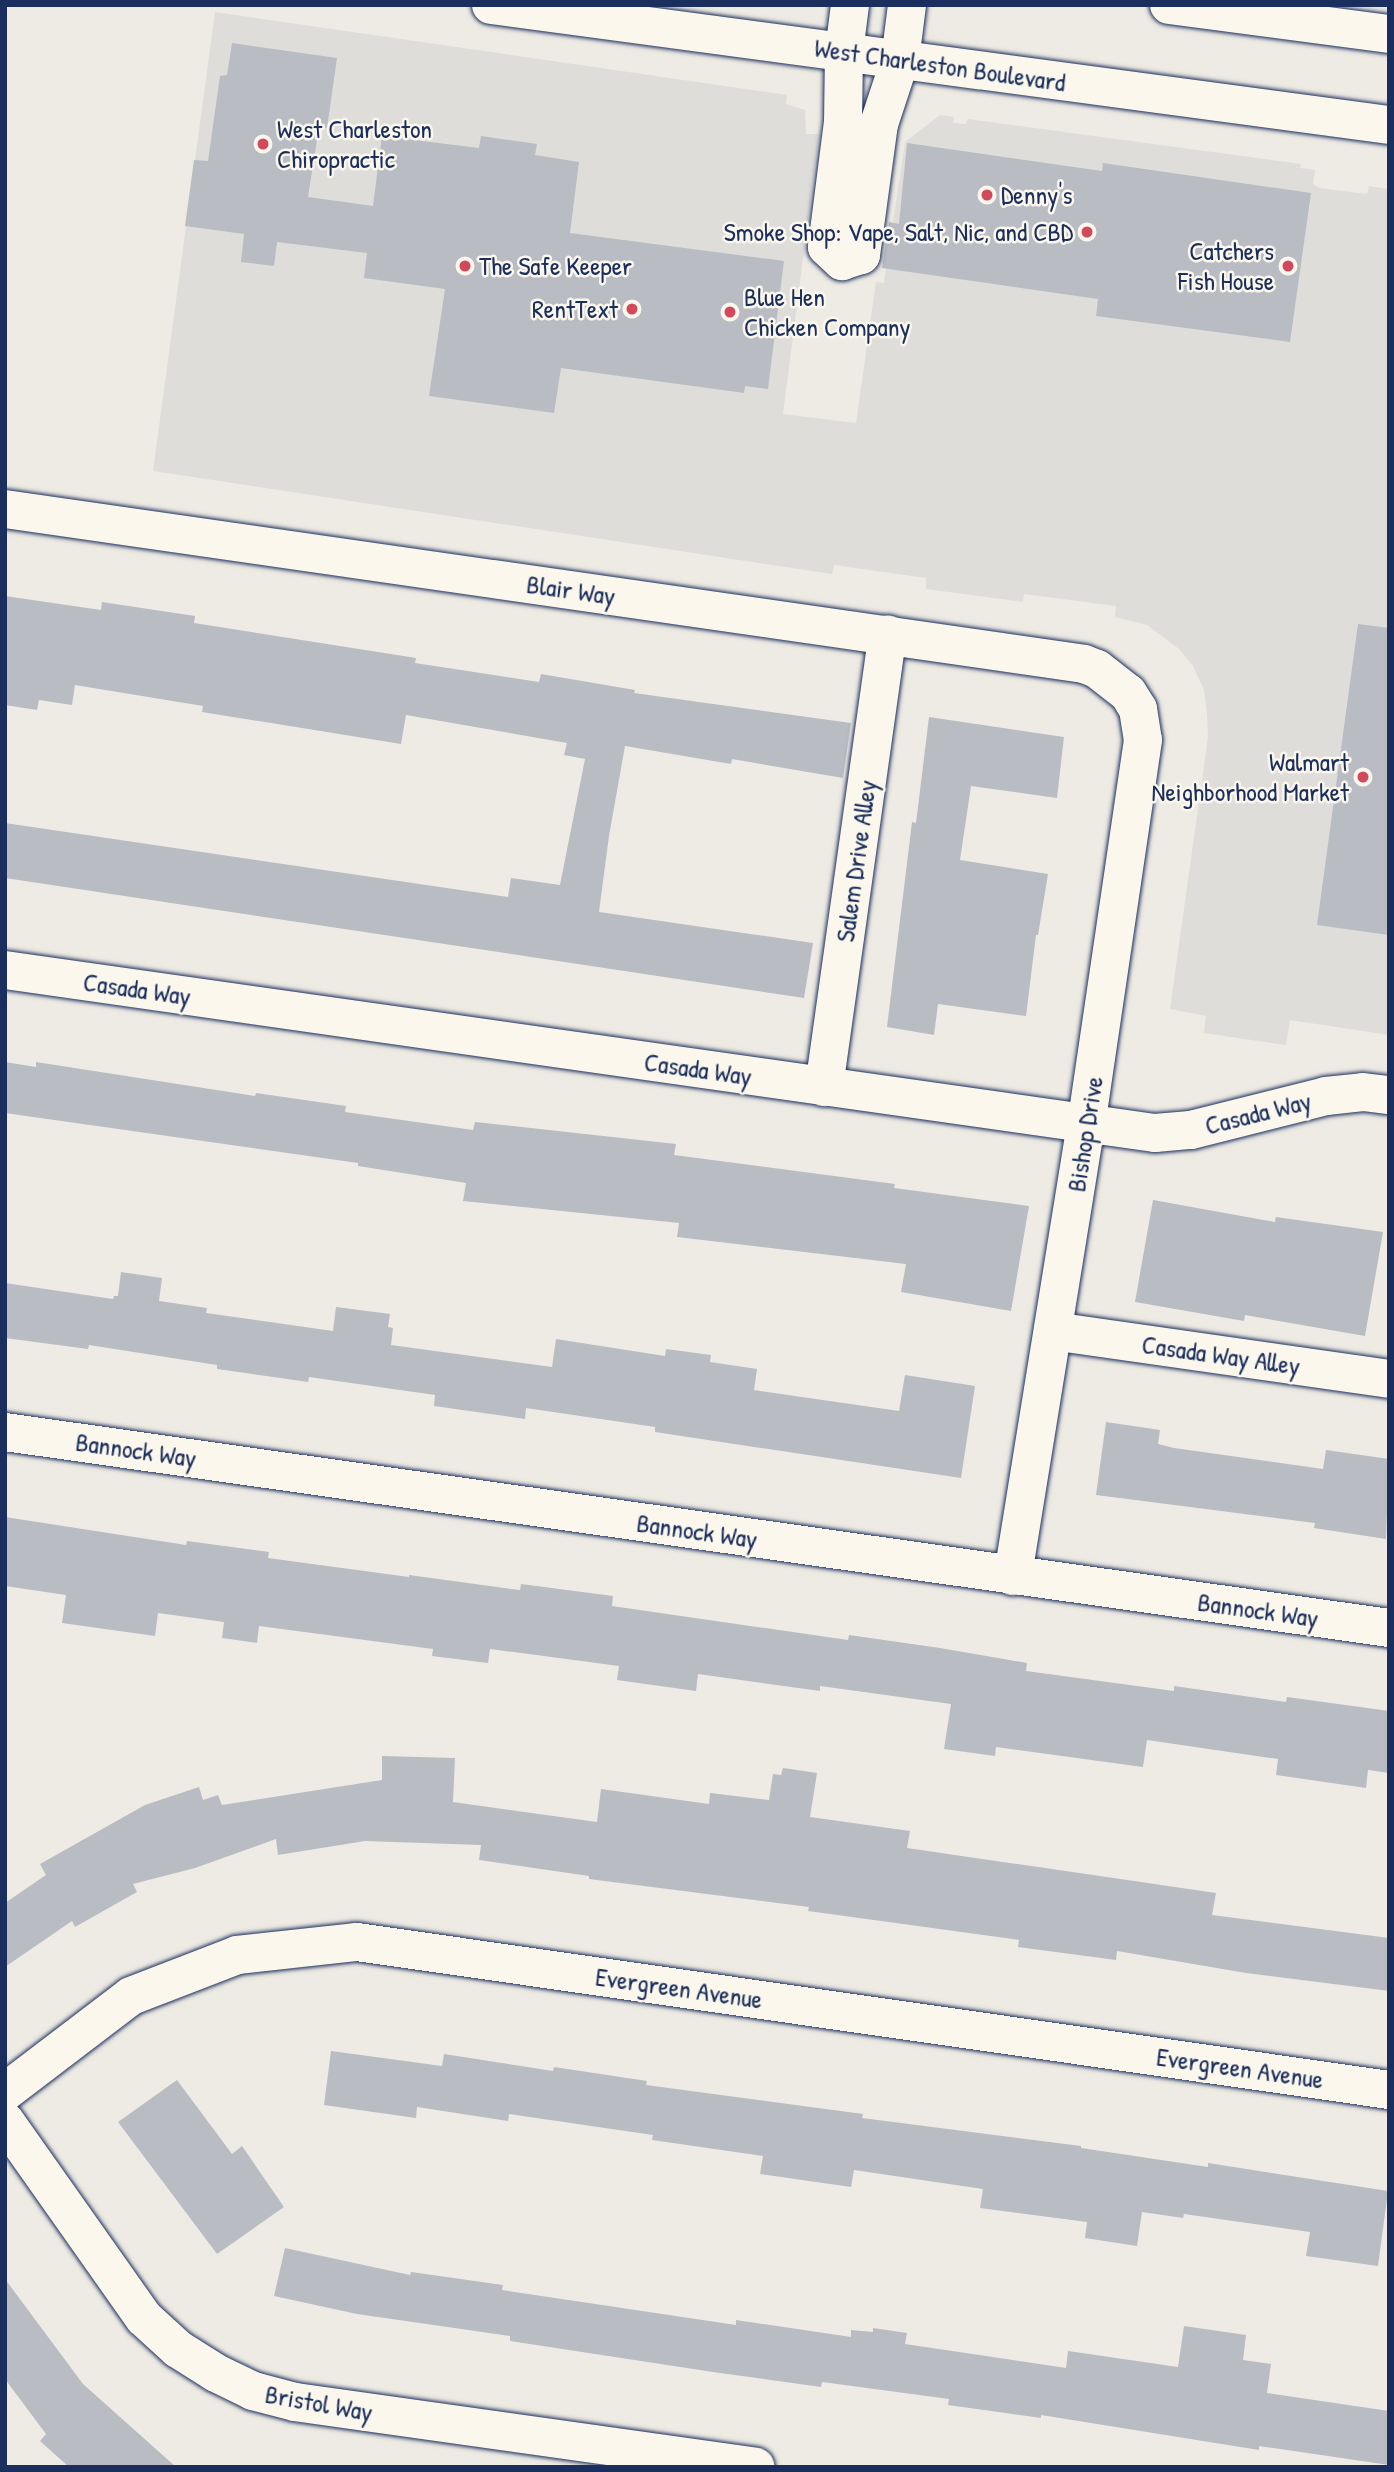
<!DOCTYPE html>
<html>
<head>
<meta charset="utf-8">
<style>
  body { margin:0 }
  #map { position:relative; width:1394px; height:2472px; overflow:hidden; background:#eeebe4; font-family:"Patrick Hand",sans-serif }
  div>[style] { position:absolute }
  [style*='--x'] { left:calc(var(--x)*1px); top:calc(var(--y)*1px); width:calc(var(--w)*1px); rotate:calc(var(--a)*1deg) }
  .built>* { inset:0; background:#deddda }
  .building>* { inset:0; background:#b9bcc3 }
  .roads { filter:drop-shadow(0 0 2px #1b2f5e) drop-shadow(0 0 2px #1b2f5e) }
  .minor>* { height:38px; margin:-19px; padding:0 19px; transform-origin:19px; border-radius:19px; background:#fbf7ec }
  .major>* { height:38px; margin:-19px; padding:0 19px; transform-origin:19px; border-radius:19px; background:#fbf7ec }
  .dots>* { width:19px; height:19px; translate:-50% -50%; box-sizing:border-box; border:4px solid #fbf7ec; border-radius:50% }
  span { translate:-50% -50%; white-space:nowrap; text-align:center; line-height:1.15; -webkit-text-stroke:5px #fbf7ec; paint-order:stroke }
  .street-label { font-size:26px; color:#1b2f5e }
  .poi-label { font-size:26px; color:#1b2f5e }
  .left { translate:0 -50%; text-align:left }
  .right { translate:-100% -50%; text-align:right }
  .frame { position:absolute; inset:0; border:7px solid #1b2f5e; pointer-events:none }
</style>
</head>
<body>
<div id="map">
  <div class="built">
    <div style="clip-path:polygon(215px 12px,787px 95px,786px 104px,805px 110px,806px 134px,819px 134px,783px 414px,856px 423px,876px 282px,884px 283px,905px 142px,940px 115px,954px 117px,953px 123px,966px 124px,968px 119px,1301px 164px,1300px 168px,1315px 170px,1313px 184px,1319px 188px,1367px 194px,1369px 186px,1389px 189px,1389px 1035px,1290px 1020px,1286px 1045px,1204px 1033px,1206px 1016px,1170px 1009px,1208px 737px,1207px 715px,1204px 690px,1193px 666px,1179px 649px,1147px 625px,1115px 617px,1116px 606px,1024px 594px,1023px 602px,926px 589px,926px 578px,834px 565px,832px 574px,153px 471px)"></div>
  </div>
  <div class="building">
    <div style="clip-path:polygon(232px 43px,337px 58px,327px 128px,319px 127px,308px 197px,373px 206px,382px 136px,479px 148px,481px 136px,537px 144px,535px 155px,579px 162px,570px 233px,784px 261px,768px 389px,745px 386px,744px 393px,561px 368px,554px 413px,429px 396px,445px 289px,364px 278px,367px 253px,277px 242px,274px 266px,241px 262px,244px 234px,185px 226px,194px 160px,208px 161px,220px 76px,227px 75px)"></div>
    <div style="clip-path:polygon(907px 143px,1102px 171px,1103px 163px,1311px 193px,1290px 342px,1096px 316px,1098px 299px,882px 268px,889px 222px,899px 224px)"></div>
    <div style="clip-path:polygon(5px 596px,101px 610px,102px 602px,195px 616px,194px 623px,416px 658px,415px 663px,539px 682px,541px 674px,635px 690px,634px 693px,851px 723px,843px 778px,732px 759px,731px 764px,625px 746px,609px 836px,599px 912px,813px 943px,804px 998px,5px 878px,5px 823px,508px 897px,511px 878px,560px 885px,585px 759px,564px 755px,567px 743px,406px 715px,401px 744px,202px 712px,203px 706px,75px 685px,72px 705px,39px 700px,37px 710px,5px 705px)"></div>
    <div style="clip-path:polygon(1358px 624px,1389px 628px,1389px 935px,1317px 925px)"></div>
    <div style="clip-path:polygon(929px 717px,1064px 737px,1057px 798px,971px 786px,960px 860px,1048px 874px,1038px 935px,1036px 935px,1026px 1016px,938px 1004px,934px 1035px,887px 1027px,912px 822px,916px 823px)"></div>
    <div style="clip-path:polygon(5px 1062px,36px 1067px,36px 1062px,255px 1096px,256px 1093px,346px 1106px,345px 1112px,473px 1130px,475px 1122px,676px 1144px,674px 1155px,895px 1184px,894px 1188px,1029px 1206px,1011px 1311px,901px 1292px,906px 1264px,677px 1237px,679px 1223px,463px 1201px,466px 1183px,358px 1166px,358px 1163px,5px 1113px)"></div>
    <div style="clip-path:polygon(1153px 1200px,1275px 1222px,1276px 1217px,1383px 1232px,1365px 1336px,1245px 1315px,1244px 1321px,1135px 1302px)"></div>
    <div style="clip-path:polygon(121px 1272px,162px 1278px,159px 1301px,207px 1308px,206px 1313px,333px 1331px,336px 1307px,390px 1314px,388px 1327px,393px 1328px,391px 1345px,552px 1367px,556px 1339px,665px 1356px,666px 1349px,711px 1355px,710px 1362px,757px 1369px,754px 1390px,899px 1411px,905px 1375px,975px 1386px,961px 1478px,655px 1432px,655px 1427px,526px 1408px,525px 1419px,434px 1406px,435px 1395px,309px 1377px,308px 1382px,217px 1369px,217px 1365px,89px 1345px,88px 1349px,5px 1338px,5px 1283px,113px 1299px,114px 1296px,118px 1296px)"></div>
    <div style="clip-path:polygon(1106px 1422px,1160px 1430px,1158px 1444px,1174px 1448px,1323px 1469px,1326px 1450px,1389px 1459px,1386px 1539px,1314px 1528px,1315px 1523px,1096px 1495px)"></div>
    <div style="clip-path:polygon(5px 1517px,186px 1545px,187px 1541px,269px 1552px,268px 1558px,409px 1577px,409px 1575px,520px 1590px,521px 1584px,613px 1596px,612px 1606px,848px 1640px,849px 1635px,940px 1648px,1027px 1663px,1026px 1671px,1174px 1691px,1174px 1686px,1286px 1702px,1287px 1697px,1389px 1711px,1389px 1773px,1368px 1770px,1366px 1788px,1276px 1775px,1278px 1759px,1147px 1740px,1143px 1767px,996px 1747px,995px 1756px,944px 1749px,951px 1704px,820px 1686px,820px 1691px,698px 1674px,696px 1691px,617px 1680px,619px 1666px,490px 1649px,488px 1663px,432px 1656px,433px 1649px,259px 1626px,257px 1643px,222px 1638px,224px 1622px,158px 1613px,155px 1636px,62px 1623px,66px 1595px,5px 1586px)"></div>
    <div style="clip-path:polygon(382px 1756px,455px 1758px,453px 1802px,597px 1822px,601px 1789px,709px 1804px,710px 1793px,769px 1800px,773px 1774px,781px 1775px,783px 1768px,817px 1773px,810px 1817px,910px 1831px,907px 1848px,1216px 1893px,1212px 1915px,1389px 1938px,1389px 1991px,1246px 1973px,1117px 1951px,1116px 1960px,1018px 1947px,1019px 1940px,808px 1911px,809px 1907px,589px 1879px,589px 1876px,479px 1860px,481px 1845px,365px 1841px,278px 1855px,276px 1839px,195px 1868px,133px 1884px,137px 1892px,75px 1927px,72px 1921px,5px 1967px,5px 1903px,46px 1875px,40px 1864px,145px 1805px,199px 1787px,203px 1800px,218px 1795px,222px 1805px,382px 1780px)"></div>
    <div style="clip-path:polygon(331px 2051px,442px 2066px,444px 2054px,553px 2071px,554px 2067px,647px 2081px,646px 2085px,863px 2114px,862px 2118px,1081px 2146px,1081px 2148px,1208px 2167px,1208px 2163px,1388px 2191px,1378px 2266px,1306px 2256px,1310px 2232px,1184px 2214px,1183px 2218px,1142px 2212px,1137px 2246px,1085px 2238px,1087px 2222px,980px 2208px,983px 2189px,854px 2170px,851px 2187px,760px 2174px,763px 2156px,652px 2140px,653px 2135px,509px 2114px,508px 2121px,417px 2107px,416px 2118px,324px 2105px)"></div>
    <div style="clip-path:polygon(177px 2080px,232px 2154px,242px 2146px,284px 2207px,217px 2254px,118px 2122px)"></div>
    <div style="clip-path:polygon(285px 2248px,410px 2275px,411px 2272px,503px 2285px,502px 2290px,736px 2325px,736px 2320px,851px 2337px,851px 2330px,873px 2332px,873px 2328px,907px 2333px,905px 2344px,1066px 2368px,1068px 2351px,1178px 2367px,1184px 2326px,1246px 2335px,1243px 2360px,1271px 2364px,1267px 2393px,1389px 2411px,1389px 2465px,1259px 2446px,1259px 2450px,1041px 2415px,1041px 2418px,948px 2405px,949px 2399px,822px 2382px,821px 2387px,713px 2372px,510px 2341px,510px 2336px,357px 2314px,274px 2296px)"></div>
    <div style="clip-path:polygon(5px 2279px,83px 2384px,176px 2467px,69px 2467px,40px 2441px,46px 2434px,5px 2379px)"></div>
  </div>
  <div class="roads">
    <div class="minor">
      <div style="--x:850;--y:5;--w:47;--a:97.3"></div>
      <div style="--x:844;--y:52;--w:70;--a:90.8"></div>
      <div style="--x:843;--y:122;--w:126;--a:97.3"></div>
      <div style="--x:827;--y:247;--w:21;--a:43"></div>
      <div style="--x:842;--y:261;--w:20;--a:-18"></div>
      <div style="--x:861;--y:255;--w:132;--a:-82.2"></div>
      <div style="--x:879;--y:124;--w:67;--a:-71.8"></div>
      <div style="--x:900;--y:60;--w:55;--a:-82.7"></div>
      <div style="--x:5;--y:509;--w:1090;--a:8.17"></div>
      <div style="--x:1084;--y:664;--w:14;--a:21"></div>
      <div style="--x:1097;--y:669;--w:39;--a:38"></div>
      <div style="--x:1128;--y:693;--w:19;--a:58"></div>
      <div style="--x:1138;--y:709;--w:31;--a:81"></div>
      <div style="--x:1143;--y:740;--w:388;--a:98.4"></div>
      <div style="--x:1086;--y:1124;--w:458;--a:99.2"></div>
      <div style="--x:5;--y:970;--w:1161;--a:8.07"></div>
      <div style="--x:1155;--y:1133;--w:36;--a:-5"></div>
      <div style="--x:1191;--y:1130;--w:139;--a:-14.1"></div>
      <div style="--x:1326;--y:1096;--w:37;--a:-6"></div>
      <div style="--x:1363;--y:1092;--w:26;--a:7"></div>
      <div style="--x:824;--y:1087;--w:457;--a:-82"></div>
      <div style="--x:1053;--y:1331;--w:339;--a:8.1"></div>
      <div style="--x:5;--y:1432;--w:1398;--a:8.06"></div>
      <div style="--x:5;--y:2092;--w:158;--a:-37.3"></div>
      <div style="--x:131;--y:1996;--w:114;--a:-21.1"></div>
      <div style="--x:237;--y:1955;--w:121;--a:-6.2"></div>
      <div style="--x:357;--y:1942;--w:1043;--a:8.16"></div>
      <div style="--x:5;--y:2121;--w:241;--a:54.8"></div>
      <div style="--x:144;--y:2318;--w:46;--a:42.4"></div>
      <div style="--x:178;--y:2349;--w:45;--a:32.3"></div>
      <div style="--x:216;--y:2373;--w:41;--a:25.9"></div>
      <div style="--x:253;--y:2391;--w:43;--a:14.7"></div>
      <div style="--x:295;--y:2402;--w:465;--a:8"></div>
    </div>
    <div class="major">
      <div style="--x:491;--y:5;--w:906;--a:7.61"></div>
      <div style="--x:1169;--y:5;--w:222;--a:7.5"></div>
    </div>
  </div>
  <div class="dots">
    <div style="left:263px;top:144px;background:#d1495b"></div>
    <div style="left:987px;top:195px;background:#d1495b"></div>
    <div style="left:1087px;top:232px;background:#d1495b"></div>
    <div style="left:465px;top:266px;background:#d1495b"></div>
    <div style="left:1288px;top:266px;background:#d1495b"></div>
    <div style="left:632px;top:309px;background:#d1495b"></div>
    <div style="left:730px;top:312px;background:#d1495b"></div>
    <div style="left:1363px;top:777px;background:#d1495b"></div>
  </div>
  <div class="street-label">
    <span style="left:940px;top:65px;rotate:8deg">West Charleston Boulevard</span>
    <span style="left:571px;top:590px;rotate:8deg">Blair Way</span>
    <span style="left:856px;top:861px;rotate:-82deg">Salem Drive Alley</span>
    <span style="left:137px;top:989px;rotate:8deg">Casada Way</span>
    <span style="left:698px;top:1069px;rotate:8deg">Casada Way</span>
    <span style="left:1258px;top:1113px;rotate:-14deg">Casada Way</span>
    <span style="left:1085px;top:1134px;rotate:-81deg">Bishop Drive</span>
    <span style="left:1221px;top:1355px;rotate:8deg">Casada Way Alley</span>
    <span style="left:136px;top:1450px;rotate:8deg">Bannock Way</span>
    <span style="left:697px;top:1531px;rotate:8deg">Bannock Way</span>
    <span style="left:1258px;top:1610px;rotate:8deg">Bannock Way</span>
    <span style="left:679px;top:1988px;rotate:8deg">Evergreen Avenue</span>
    <span style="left:1240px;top:2068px;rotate:8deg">Evergreen Avenue</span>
    <span style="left:319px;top:2403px;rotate:10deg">Bristol Way</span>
  </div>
  <div class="poi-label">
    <span class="left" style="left:277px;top:144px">West Charleston<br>Chiropractic</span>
    <span class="left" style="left:1001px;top:195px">Denny's</span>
    <span class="right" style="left:1073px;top:232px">Smoke Shop: Vape, Salt, Nic, and CBD</span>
    <span class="right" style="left:1274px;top:266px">Catchers<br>Fish House</span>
    <span class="left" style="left:479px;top:266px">The Safe Keeper</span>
    <span class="left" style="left:744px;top:312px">Blue Hen<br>Chicken Company</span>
    <span class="right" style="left:618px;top:309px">RentText</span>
    <span class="right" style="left:1349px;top:777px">Walmart<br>Neighborhood Market</span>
  </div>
  <div class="frame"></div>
</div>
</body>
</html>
